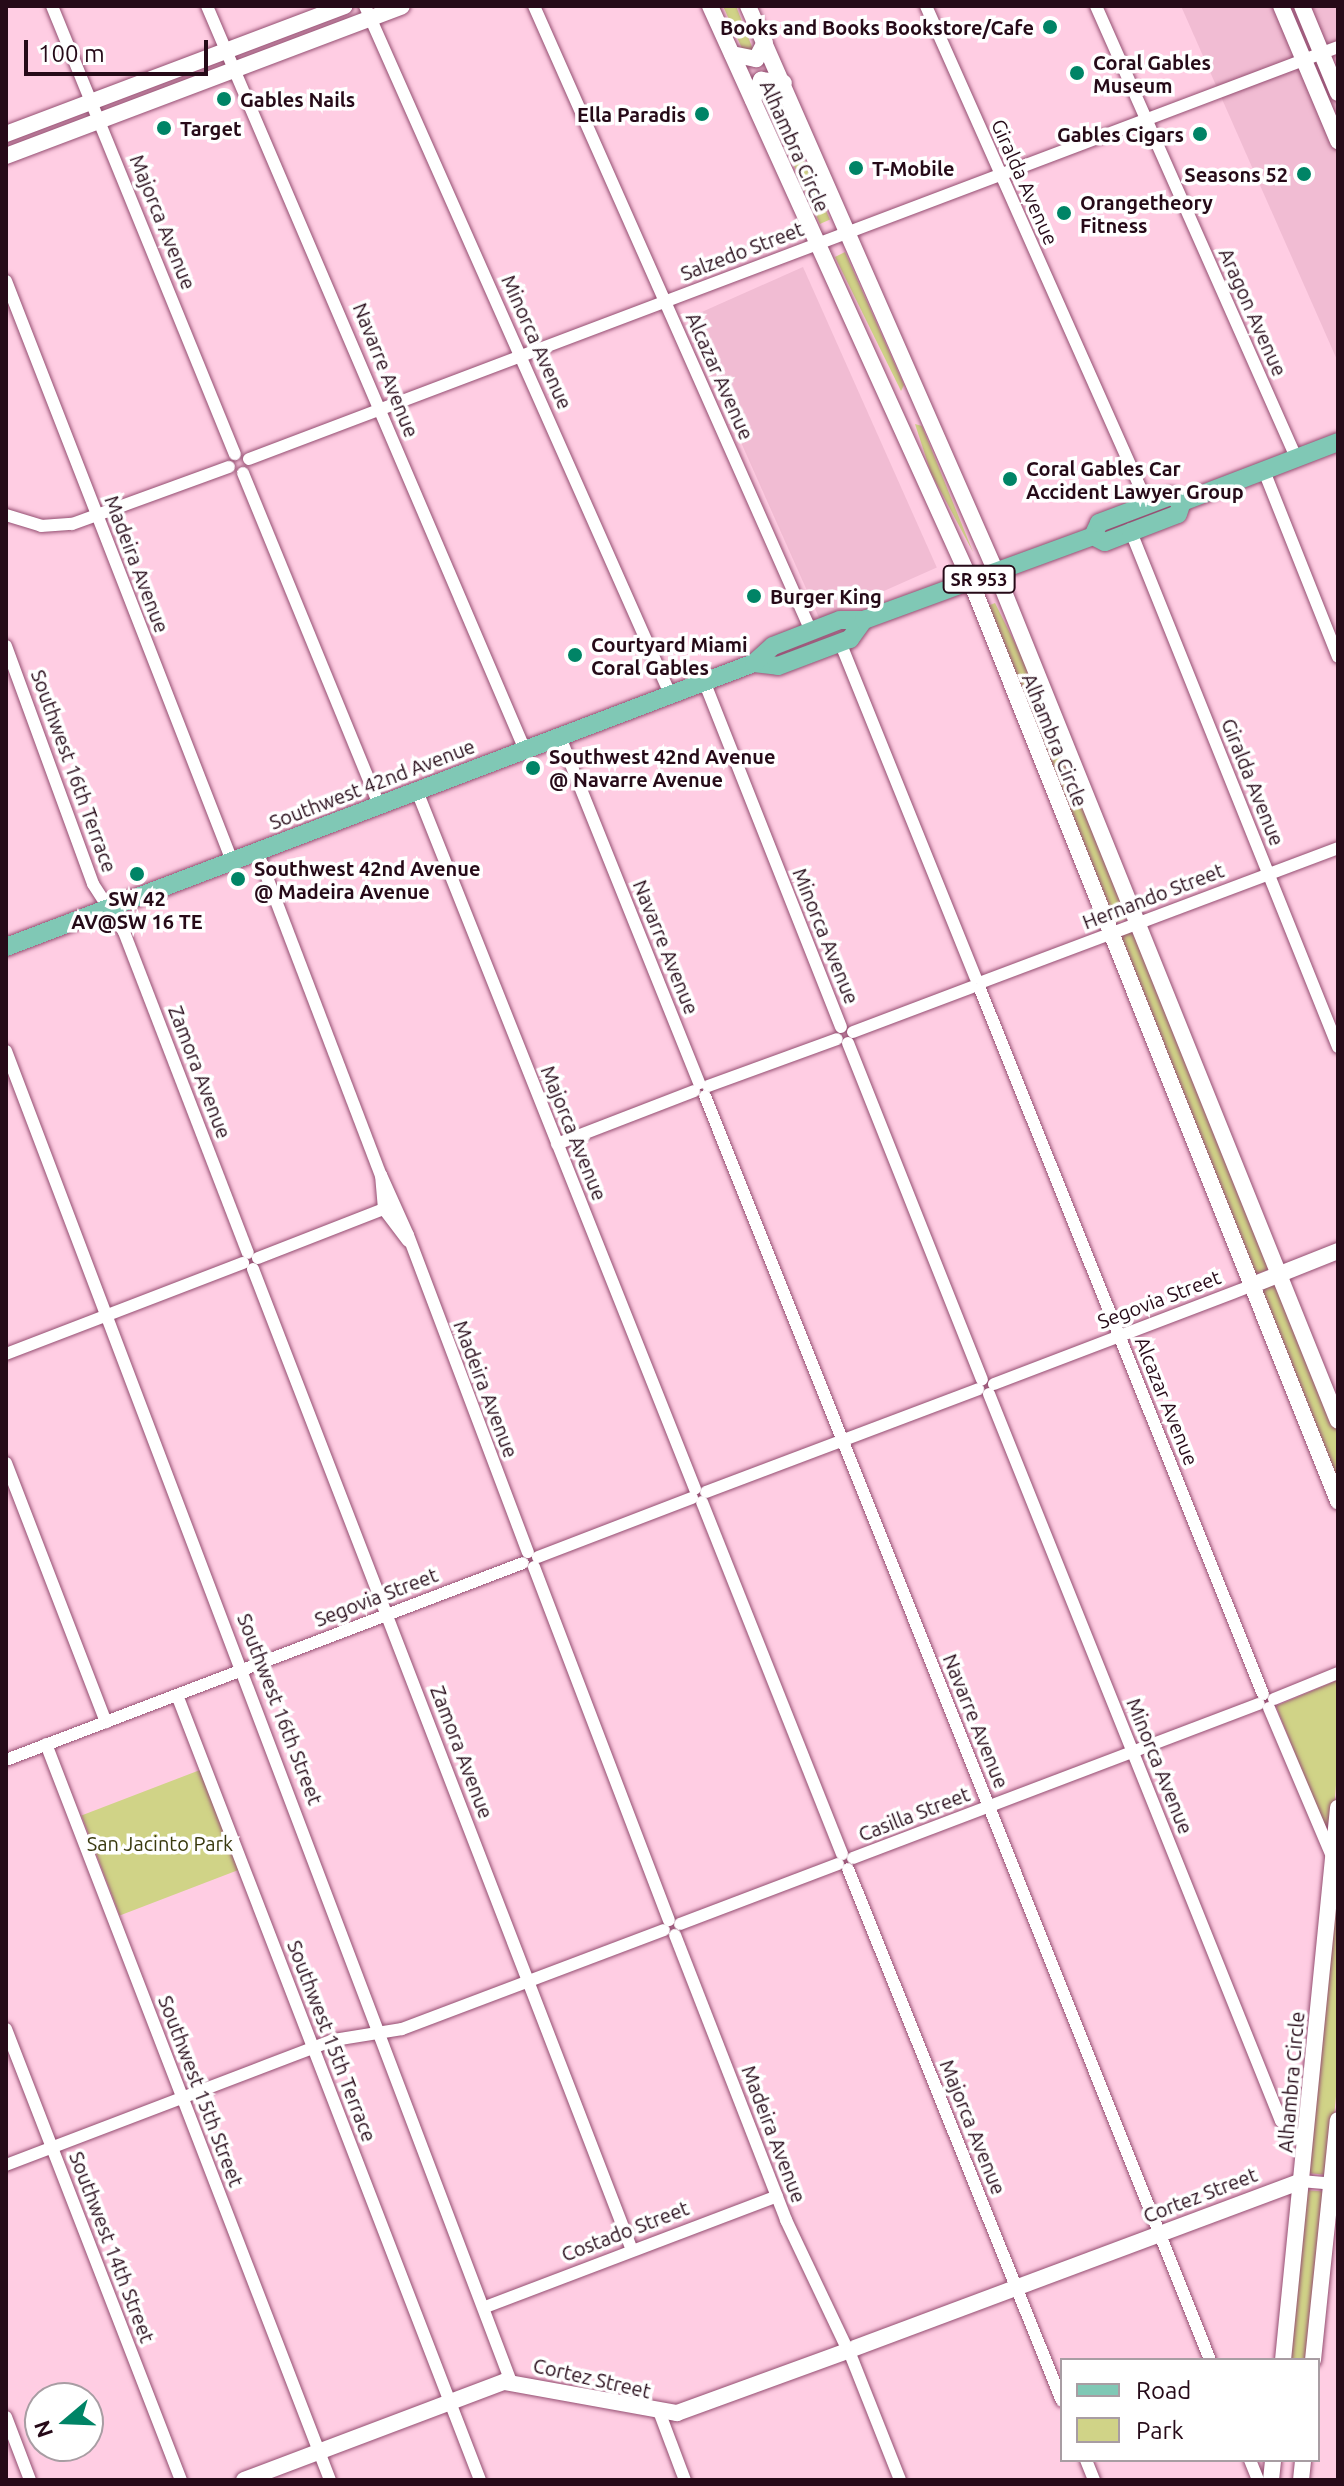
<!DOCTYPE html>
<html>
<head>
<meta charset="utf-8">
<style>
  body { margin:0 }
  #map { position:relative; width:1344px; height:2486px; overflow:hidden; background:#ffcde3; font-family:Ubuntu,sans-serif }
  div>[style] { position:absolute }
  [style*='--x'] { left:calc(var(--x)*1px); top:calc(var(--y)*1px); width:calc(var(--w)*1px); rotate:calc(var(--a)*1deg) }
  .built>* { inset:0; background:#f1bcd3; transform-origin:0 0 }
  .green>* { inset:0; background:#d0d387; transform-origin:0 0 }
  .roads { filter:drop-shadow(0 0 2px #944e71) drop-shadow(0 0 2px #944e71) }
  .street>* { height:12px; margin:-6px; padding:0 6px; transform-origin:6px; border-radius:6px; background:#fff }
  .secondary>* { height:16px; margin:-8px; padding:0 8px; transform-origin:8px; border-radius:8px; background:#fff }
  .primary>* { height:18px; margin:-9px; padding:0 9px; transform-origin:9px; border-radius:9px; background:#80c8b5 }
  .dots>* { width:22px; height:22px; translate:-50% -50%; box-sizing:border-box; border:4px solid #fff; border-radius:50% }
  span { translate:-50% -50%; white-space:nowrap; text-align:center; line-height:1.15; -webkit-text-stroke:7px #fff; paint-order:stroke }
  .shield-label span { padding:2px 6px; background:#fff; border:2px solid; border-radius:6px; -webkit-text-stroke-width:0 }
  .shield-label { font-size:18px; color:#260a18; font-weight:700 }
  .poi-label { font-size:20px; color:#260a18; font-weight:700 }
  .right { translate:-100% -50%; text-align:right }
  .left { translate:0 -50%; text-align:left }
  .street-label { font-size:20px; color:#260a18 }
  .park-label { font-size:20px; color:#39390e }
  .frame { position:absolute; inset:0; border:8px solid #260a18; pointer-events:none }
  .legend { position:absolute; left:1060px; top:2358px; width:260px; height:104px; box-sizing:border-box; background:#fff; border:2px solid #a89da3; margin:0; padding:10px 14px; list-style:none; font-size:24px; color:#260a18 }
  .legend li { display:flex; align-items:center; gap:16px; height:40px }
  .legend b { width:40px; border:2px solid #a89da3 }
  .north { position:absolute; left:24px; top:2382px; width:80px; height:80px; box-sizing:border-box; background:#fff; border:2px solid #a89da3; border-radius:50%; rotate:251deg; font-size:22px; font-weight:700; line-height:32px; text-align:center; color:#260a18 }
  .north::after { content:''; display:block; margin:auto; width:28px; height:36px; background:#008466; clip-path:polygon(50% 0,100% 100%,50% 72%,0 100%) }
  .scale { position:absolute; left:24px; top:40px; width:184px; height:36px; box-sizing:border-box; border:4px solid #260a18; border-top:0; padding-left:10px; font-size:24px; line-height:28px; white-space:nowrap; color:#260a18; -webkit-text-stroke:6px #fff; paint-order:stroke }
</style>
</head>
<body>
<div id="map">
  <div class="built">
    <div style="clip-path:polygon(1181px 6px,1338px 6px,1338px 362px,1278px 226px)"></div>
    <div style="left:803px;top:267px;width:329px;height:128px;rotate:66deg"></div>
  </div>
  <div class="green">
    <div style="clip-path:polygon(723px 6px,736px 6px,754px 52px,744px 53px)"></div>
    <div style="left:771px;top:87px;width:145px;height:11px;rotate:66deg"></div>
    <div style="clip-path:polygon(845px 252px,904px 385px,901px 391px,835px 257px)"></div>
    <div style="clip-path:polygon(915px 424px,922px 426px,973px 552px,931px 473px)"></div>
    <div style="clip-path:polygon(995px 603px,1024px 661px,1130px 917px,1113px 924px,985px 607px)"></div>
    <div style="left:1134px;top:930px;width:365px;height:17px;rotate:68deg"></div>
    <div style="clip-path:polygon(1277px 1283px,1338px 1432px,1338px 1484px,1259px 1291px)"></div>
    <div style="clip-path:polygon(1338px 1680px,1338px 1762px,1331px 1843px,1276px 1706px)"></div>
    <div style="left:200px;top:1770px;width:107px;height:127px;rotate:69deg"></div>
    <div style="clip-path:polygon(1338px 1877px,1338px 2077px,1328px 2175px,1307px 2173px)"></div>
    <div style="left:1305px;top:2190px;width:21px;height:171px;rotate:5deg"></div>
  </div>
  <div class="roads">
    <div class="street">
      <div style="--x:52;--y:6;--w:484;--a:67.8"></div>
      <div style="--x:207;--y:6;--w:809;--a:66.86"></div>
      <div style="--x:365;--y:6;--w:753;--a:66.09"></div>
      <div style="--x:534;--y:6;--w:684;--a:66.1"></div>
      <div style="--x:926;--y:6;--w:546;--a:66.02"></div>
      <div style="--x:1096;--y:6;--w:494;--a:66.1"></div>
      <div style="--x:6;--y:281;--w:622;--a:68.71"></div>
      <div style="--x:249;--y:459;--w:1164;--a:-20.72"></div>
      <div style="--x:1264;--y:471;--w:200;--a:68.3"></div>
      <div style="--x:243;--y:473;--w:359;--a:67.7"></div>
      <div style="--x:6;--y:515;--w:37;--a:17"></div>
      <div style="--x:41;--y:526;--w:31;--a:-4"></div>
      <div style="--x:72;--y:524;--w:167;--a:-20"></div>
      <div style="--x:1131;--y:532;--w:555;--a:68.1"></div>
      <div style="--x:840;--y:642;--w:362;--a:68"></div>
      <div style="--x:6;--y:646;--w:253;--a:69.9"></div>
      <div style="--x:93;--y:884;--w:57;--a:57.1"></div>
      <div style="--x:124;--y:932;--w:344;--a:68.9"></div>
      <div style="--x:704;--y:681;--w:372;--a:68.4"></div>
      <div style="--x:560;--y:737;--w:373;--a:68.1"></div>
      <div style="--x:417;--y:791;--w:751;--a:68.28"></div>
      <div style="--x:257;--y:851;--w:347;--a:69.1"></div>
      <div style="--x:982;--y:982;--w:380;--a:-20.6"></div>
      <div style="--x:980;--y:989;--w:760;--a:68.13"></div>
      <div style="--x:853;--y:1032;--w:127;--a:-20.7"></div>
      <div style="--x:848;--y:1043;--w:362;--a:68.3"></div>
      <div style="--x:6;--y:1051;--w:1424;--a:69.22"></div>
      <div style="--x:708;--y:1086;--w:137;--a:-20"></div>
      <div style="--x:705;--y:1096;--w:1361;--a:68.22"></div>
      <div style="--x:557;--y:1144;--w:147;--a:-21.1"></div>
      <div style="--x:408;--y:1241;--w:40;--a:-127"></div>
      <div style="--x:384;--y:1209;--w:34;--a:-95"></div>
      <div style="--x:381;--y:1175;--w:66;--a:65.8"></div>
      <div style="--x:408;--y:1235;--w:339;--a:69.3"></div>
      <div style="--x:258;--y:1258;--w:141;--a:-21.3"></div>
      <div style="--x:253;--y:1269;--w:1052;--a:68.88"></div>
      <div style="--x:6;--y:1354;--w:254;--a:-21"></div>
      <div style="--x:994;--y:1384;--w:274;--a:-20.9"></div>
      <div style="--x:989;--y:1394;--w:783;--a:68.12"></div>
      <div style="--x:1281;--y:2121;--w:33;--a:44"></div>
      <div style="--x:6;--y:1463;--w:278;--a:68.9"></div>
      <div style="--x:706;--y:1492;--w:291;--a:-20.7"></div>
      <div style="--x:702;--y:1502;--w:379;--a:68.3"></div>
      <div style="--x:538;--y:1557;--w:165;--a:-21"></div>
      <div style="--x:534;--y:1567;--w:378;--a:69.1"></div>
      <div style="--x:177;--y:1695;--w:841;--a:68.89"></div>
      <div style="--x:1274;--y:1699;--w:69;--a:-22.1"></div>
      <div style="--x:1269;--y:1708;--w:164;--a:67"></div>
      <div style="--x:46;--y:1744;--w:789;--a:68.9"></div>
      <div style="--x:6;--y:1760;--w:553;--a:-20.86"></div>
      <div style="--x:853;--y:1858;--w:434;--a:-20.8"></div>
      <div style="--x:848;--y:1869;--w:573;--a:68.09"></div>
      <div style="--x:680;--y:1924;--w:169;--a:-20.8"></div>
      <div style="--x:675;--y:1935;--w:306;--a:68.7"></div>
      <div style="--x:786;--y:2220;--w:137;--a:64.6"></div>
      <div style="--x:6;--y:2029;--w:484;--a:68.8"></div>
      <div style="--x:6;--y:2165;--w:351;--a:-20.9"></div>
      <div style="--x:334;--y:2040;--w:69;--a:-9.2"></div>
      <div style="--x:402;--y:2029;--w:280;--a:-20.7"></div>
      <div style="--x:1301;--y:2181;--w:37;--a:5"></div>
      <div style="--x:488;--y:2306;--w:309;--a:-20.8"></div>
      <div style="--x:851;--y:2356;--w:133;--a:68.4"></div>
      <div style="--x:660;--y:2414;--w:71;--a:69.3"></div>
      <div style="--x:6;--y:2417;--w:67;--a:69.1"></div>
      <div style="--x:1086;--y:2460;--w:22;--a:68"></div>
      <div style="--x:1250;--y:2460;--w:22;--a:68"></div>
    </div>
    <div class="secondary">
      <div style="--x:710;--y:6;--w:632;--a:65.62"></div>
      <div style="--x:971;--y:582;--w:990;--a:68.23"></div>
      <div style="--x:748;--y:6;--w:618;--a:66.34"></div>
      <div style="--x:996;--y:572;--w:915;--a:68.06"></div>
      <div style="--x:1281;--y:6;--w:147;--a:67.1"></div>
      <div style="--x:1302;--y:6;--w:94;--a:67.5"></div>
      <div style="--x:732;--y:54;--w:25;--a:12"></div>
      <div style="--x:756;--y:59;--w:19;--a:-62"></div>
      <div style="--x:753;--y:100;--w:22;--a:-68"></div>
      <div style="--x:761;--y:80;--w:23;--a:7"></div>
      <div style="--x:6;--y:134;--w:362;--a:-20.7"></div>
      <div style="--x:6;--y:156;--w:423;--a:-20.7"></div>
      <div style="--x:1250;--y:1286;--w:95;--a:-21.7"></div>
      <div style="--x:855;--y:2348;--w:476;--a:-20.5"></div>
      <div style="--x:1283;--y:2360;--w:555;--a:-84.31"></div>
      <div style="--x:1313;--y:2360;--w:241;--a:-84.1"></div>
      <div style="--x:244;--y:2480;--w:278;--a:-20.7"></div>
      <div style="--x:504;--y:2382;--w:176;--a:10.2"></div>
      <div style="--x:677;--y:2413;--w:176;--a:-20"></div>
      <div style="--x:1271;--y:2480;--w:20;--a:-84"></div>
      <div style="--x:1301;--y:2480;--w:20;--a:-84"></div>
    </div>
    <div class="primary">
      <div style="--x:1093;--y:536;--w:13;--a:27"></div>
      <div style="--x:1105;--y:542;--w:28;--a:-21"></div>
      <div style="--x:1131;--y:532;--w:50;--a:-21"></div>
      <div style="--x:1178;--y:514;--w:13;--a:-72"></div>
      <div style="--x:754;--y:663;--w:24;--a:7"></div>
      <div style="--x:778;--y:666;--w:77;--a:-20.6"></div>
      <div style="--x:850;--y:639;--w:24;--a:-54"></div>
      <div style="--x:6;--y:947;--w:800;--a:-20.79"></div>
      <div style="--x:754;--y:663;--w:25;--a:-42"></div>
      <div style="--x:773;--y:646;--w:72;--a:-21.2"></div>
      <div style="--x:840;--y:620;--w:24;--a:0"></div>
      <div style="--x:864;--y:620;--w:244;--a:-20.1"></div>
      <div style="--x:1093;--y:536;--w:14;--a:-65"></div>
      <div style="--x:1099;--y:523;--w:77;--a:-20.6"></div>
      <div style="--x:1171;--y:496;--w:13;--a:29"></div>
      <div style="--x:1182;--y:502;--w:167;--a:-21"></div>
    </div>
  </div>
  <div class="dots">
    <div style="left:1050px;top:27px;background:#008466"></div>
    <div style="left:1077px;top:73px;background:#008466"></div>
    <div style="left:224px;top:99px;background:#008466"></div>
    <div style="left:702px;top:114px;background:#008466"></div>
    <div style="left:164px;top:128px;background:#008466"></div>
    <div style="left:1200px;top:134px;background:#008466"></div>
    <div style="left:856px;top:168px;background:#008466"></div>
    <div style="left:1304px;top:174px;background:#008466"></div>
    <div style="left:1064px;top:213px;background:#008466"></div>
    <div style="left:1010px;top:479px;background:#008466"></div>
    <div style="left:754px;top:596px;background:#008466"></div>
    <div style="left:575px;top:655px;background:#008466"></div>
    <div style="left:533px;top:768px;background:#008466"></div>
    <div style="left:137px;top:874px;background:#008466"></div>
    <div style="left:238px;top:879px;background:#008466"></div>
  </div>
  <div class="shield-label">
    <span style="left:979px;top:579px">SR 953</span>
  </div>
  <div class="poi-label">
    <span class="right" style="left:1034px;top:27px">Books and Books Bookstore/Cafe</span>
    <span class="left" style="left:1093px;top:74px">Coral Gables<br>Museum</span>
    <span class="left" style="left:240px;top:99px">Gables Nails</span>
    <span class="right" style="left:686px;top:114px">Ella Paradis</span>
    <span class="left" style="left:180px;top:128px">Target</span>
    <span class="right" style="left:1184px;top:134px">Gables Cigars</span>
    <span class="left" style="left:872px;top:168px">T-Mobile</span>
    <span class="right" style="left:1288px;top:174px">Seasons 52</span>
    <span class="left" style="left:1080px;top:214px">Orangetheory<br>Fitness</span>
    <span class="left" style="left:1026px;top:480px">Coral Gables Car<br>Accident Lawyer Group</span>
    <span class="left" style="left:770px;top:596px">Burger King</span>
    <span class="left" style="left:591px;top:656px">Courtyard Miami<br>Coral Gables</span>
    <span class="left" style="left:549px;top:768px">Southwest 42nd Avenue<br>@ Navarre Avenue</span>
    <span class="left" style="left:254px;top:880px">Southwest 42nd Avenue<br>@ Madeira Avenue</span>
    <span style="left:137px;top:910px">SW 42<br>AV@SW 16 TE</span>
  </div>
  <div class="street-label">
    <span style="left:795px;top:146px;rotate:66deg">Alhambra Circle</span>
    <span style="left:1025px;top:182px;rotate:66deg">Giralda Avenue</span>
    <span style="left:163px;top:222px;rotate:68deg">Majorca Avenue</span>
    <span style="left:742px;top:251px;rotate:-21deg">Salzedo Street</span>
    <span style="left:1253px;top:312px;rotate:66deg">Aragon Avenue</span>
    <span style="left:537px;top:342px;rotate:66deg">Minorca Avenue</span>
    <span style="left:386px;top:370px;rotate:68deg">Navarre Avenue</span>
    <span style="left:720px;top:376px;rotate:66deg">Alcazar Avenue</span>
    <span style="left:137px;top:564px;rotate:69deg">Madeira Avenue</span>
    <span style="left:1055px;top:740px;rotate:68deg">Alhambra Circle</span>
    <span style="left:74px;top:771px;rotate:70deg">Southwest 16th Terrace</span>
    <span style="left:1253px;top:782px;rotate:68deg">Giralda Avenue</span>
    <span style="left:372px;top:784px;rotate:-21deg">Southwest 42nd Avenue</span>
    <span style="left:1153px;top:896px;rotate:-21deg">Hernando Street</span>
    <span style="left:826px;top:936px;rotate:68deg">Minorca Avenue</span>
    <span style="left:666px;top:947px;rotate:68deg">Navarre Avenue</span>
    <span style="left:200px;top:1072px;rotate:69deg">Zamora Avenue</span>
    <span style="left:574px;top:1133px;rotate:68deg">Majorca Avenue</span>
    <span style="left:1159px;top:1299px;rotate:-21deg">Segovia Street</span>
    <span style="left:486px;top:1389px;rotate:69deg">Madeira Avenue</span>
    <span style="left:1167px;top:1401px;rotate:68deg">Alcazar Avenue</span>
    <span style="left:376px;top:1597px;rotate:-21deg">Segovia Street</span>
    <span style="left:280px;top:1709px;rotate:69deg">Southwest 16th Street</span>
    <span style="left:976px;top:1721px;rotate:68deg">Navarre Avenue</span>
    <span style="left:462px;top:1752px;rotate:69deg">Zamora Avenue</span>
    <span style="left:1160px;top:1766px;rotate:68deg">Minorca Avenue</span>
    <span style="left:914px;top:1814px;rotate:-21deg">Casilla Street</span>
    <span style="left:332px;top:2041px;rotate:69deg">Southwest 15th Terrace</span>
    <span style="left:1291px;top:2082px;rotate:-85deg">Alhambra Circle</span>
    <span style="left:201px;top:2091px;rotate:69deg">Southwest 15th Street</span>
    <span style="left:973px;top:2127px;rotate:68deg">Majorca Avenue</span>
    <span style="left:774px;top:2134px;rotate:69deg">Madeira Avenue</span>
    <span style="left:1200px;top:2195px;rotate:-21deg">Cortez Street</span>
    <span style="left:625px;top:2231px;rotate:-21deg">Costado Street</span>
    <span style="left:112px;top:2247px;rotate:69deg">Southwest 14th Street</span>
    <span style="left:592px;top:2378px;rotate:13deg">Cortez Street</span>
  </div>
  <div class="park-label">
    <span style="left:160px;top:1843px">San Jacinto Park</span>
  </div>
  <div class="frame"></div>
  <ul class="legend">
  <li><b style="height:10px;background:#80c8b5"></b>Road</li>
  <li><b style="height:22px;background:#d0d387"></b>Park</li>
  </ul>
  <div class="north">N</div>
  <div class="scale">100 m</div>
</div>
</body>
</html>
